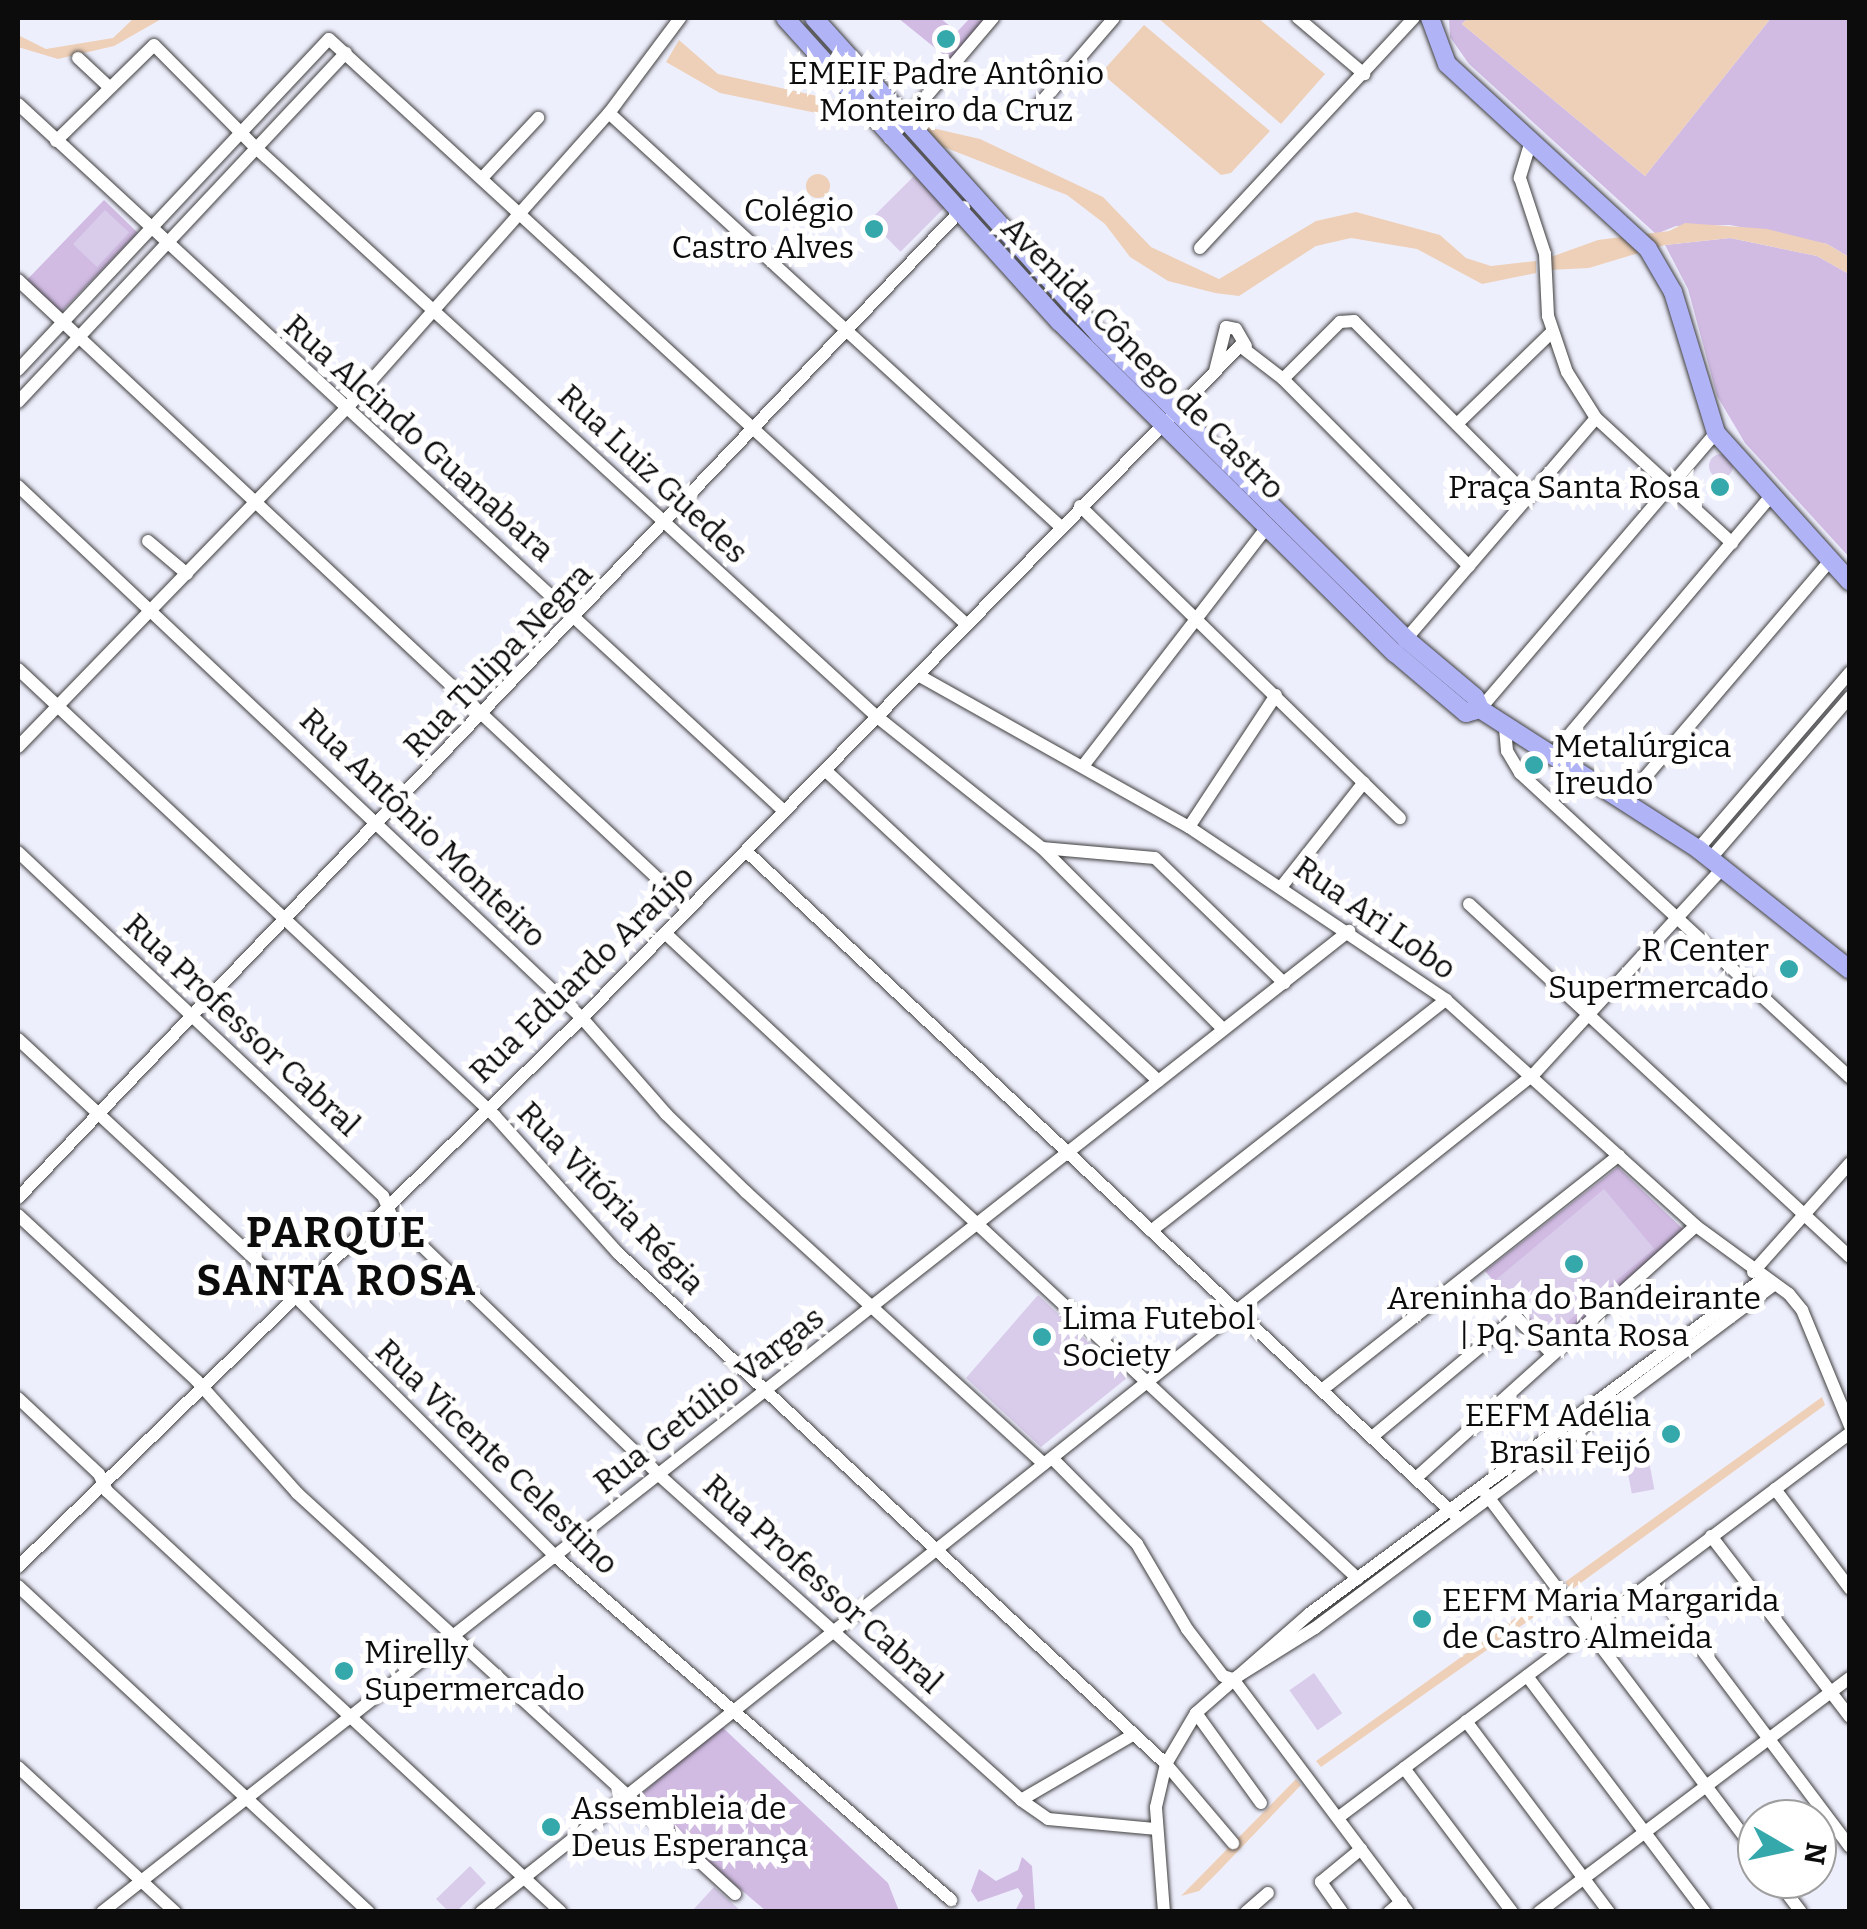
<!DOCTYPE html>
<html>
<head>
<meta charset="utf-8">
<style>
  body { margin:0 }
  #map { position:relative; width:1867px; height:1929px; overflow:hidden; background:#eeeffd; font-family:Bitter,serif }
  div>[style] { position:absolute }
  [style*='--x'] { left:calc(var(--x)*1px); top:calc(var(--y)*1px); width:calc(var(--w)*1px); rotate:calc(var(--a)*1deg) }
  .green>* { inset:0; background:#d1bbe3; transform-origin:0 0 }
  .pitch>* { inset:0; background:#d9cceb; transform-origin:0 0 }
  .round { border-radius:50% }
  .water>* { inset:0; background:#eed0b8 }
  .roads { filter:drop-shadow(0 0 2px #3f3f3f) drop-shadow(0 0 2px #3f3f3f) }
  .minor>* { height:12px; margin:-6px; padding:0 6px; transform-origin:6px; border-radius:6px; background:#fff }
  .secondary>* { height:18px; margin:-9px; padding:0 9px; transform-origin:9px; border-radius:9px; background:#b0b3f5 }
  .dots>* { width:28px; height:28px; translate:-50% -50%; box-sizing:border-box; border:5px solid #fff; border-radius:50% }
  span { translate:-50% -50%; white-space:nowrap; text-align:center; line-height:1.15; -webkit-text-stroke:10px #fff; paint-order:stroke }
  .poi-label { font-size:32px; color:#0c0c0c }
  .right { translate:-100% -50%; text-align:right }
  .left { translate:0 -50%; text-align:left }
  .street-label { font-size:32px; color:#0c0c0c }
  .district-label { font-size:42px; color:#0c0c0c; font-weight:700; letter-spacing:2.5px }
  .frame { position:absolute; inset:0; border:20px solid #0c0c0c; pointer-events:none }
  .north { position:absolute; left:1737px; top:1799px; width:100px; height:100px; box-sizing:border-box; background:#fff; border:2px solid #9e9e9e; border-radius:50%; rotate:99deg; font-size:28px; font-weight:700; line-height:40px; text-align:center; color:#0c0c0c }
  .north::after { content:''; display:block; margin:auto; width:35px; height:45px; background:#35a8ab; clip-path:polygon(50% 0,100% 100%,50% 72%,0 100%) }
</style>
</head>
<body>
<div id="map">
  <div class="green">
    <div style="clip-path:polygon(898px 18px,940px 18px,957px 32px,970px 18px,986px 18px,950px 60px)"></div>
    <div style="clip-path:polygon(1449px 18px,1468px 18px,1462px 24px,1645px 176px,1771px 18px,1849px 18px,1849px 257px,1827px 244px,1730px 225px,1676px 226px,1656px 234px,1469px 64px,1450px 37px)"></div>
    <div style="left:104px;top:200px;width:47px;height:115px;rotate:44deg"></div>
    <div style="clip-path:polygon(1730px 238px,1817px 256px,1849px 274px,1849px 557px,1745px 443px,1717px 396px,1688px 289px,1665px 245px)"></div>
    <div style="clip-path:polygon(1618px 1167px,1685px 1231px,1551px 1349px,1485px 1271px)"></div>
    <div style="clip-path:polygon(720px 1725px,888px 1883px,899px 1911px,766px 1911px,635px 1800px)"></div>
    <div style="clip-path:polygon(1022px 1857px,1032px 1866px,1035px 1911px,1015px 1911px,1023px 1896px,1018px 1888px,978px 1902px,971px 1891px,979px 1869px,996px 1881px,1018px 1870px)"></div>
  </div>
  <div class="pitch">
    <div style="left:914px;top:176px;width:44px;height:63px;rotate:45deg"></div>
    <div style="left:105px;top:210px;width:33px;height:47px;rotate:43deg"></div>
    <div class="round" style="left:1709px;top:454px;width:24px;height:24px"></div>
    <div style="left:1604px;top:1189px;width:78px;height:141px;rotate:50deg"></div>
    <div style="clip-path:polygon(1038px 1295px,1127px 1378px,1041px 1447px,966px 1378px)"></div>
    <div style="left:1646px;top:1446px;width:44px;height:23px;rotate:79deg"></div>
    <div style="left:1314px;top:1673px;width:49px;height:30px;rotate:55deg"></div>
    <div style="clip-path:polygon(470px 1866px,486px 1883px,457px 1911px,448px 1911px,436px 1899px)"></div>
    <div style="clip-path:polygon(714px 1887px,741px 1911px,692px 1911px)"></div>
  </div>
  <div class="water">
    <div style="clip-path:polygon(134px 18px,163px 18px,114px 46px,58px 59px,18px 47px,18px 35px,46px 49px,113px 38px)"></div>
    <div style="clip-path:polygon(1158px 18px,1258px 18px,1325px 74px,1281px 124px)"></div>
    <div style="clip-path:polygon(1468px 18px,1771px 18px,1645px 176px,1462px 24px)"></div>
    <div style="clip-path:polygon(1144px 25px,1270px 131px,1231px 173px,1221px 175px,1101px 73px)"></div>
    <div style="clip-path:polygon(679px 40px,718px 74px,835px 100px,854px 114px,836px 117px,720px 93px,666px 62px)"></div>
    <div style="clip-path:polygon(919px 125px,980px 139px,1103px 197px,1151px 247px,1219px 279px,1316px 221px,1356px 212px,1440px 235px,1466px 258px,1491px 266px,1536px 261px,1536px 273px,1482px 284px,1417px 249px,1351px 238px,1316px 246px,1239px 296px,1215px 293px,1168px 281px,1130px 257px,1105px 224px,1067px 195px,936px 144px)"></div>
    <div class="round" style="left:806px;top:174px;width:24px;height:24px"></div>
    <div style="clip-path:polygon(1685px 223px,1767px 229px,1827px 244px,1849px 257px,1849px 274px,1817px 256px,1730px 238px,1665px 245px,1589px 268px,1549px 270px,1548px 258px,1598px 240px,1669px 231px)"></div>
    <div style="clip-path:polygon(1822px 1397px,1825px 1405px,1571px 1590px,1565px 1582px)"></div>
    <div style="clip-path:polygon(1552px 1592px,1558px 1600px,1321px 1767px,1316px 1761px)"></div>
    <div style="clip-path:polygon(1296px 1779px,1301px 1785px,1218px 1872px,1199px 1891px,1181px 1896px)"></div>
  </div>
  <div class="roads">
    <div class="minor">
      <div style="--x:1298;--y:18;--w:87;--a:40.3"></div>
      <div style="--x:78;--y:58;--w:41;--a:43"></div>
      <div style="--x:18;--y:104;--w:1042;--a:42.71"></div>
      <div style="--x:609;--y:113;--w:614;--a:42.49"></div>
      <div style="--x:1032;--y:113;--w:125;--a:-49.2"></div>
      <div style="--x:890;--y:139;--w:159;--a:-49.6"></div>
      <div style="--x:56;--y:141;--w:137;--a:-44.4"></div>
      <div style="--x:154;--y:45;--w:145;--a:45.3"></div>
      <div style="--x:256;--y:148;--w:841;--a:42.49"></div>
      <div style="--x:876;--y:716;--w:212;--a:38.5"></div>
      <div style="--x:1042;--y:848;--w:256;--a:45"></div>
      <div style="--x:1531;--y:141;--w:39;--a:107"></div>
      <div style="--x:1520;--y:178;--w:80;--a:71.8"></div>
      <div style="--x:1545;--y:254;--w:62;--a:87.2"></div>
      <div style="--x:1548;--y:316;--w:59;--a:71.3"></div>
      <div style="--x:1567;--y:372;--w:54;--a:57.8"></div>
      <div style="--x:1596;--y:418;--w:185;--a:42.6"></div>
      <div style="--x:483;--y:177;--w:81;--a:-47"></div>
      <div style="--x:1200;--y:248;--w:314;--a:-47.1"></div>
      <div style="--x:18;--y:280;--w:919;--a:43.1"></div>
      <div style="--x:18;--y:370;--w:454;--a:-46.8"></div>
      <div style="--x:329;--y:39;--w:865;--a:42.56"></div>
      <div style="--x:1215;--y:371;--w:45;--a:-76"></div>
      <div style="--x:1226;--y:327;--w:10;--a:11"></div>
      <div style="--x:1236;--y:329;--w:20;--a:60"></div>
      <div style="--x:1283;--y:379;--w:81;--a:-45"></div>
      <div style="--x:1340;--y:322;--w:14;--a:-4"></div>
      <div style="--x:1354;--y:321;--w:247;--a:45.2"></div>
      <div style="--x:18;--y:402;--w:479;--a:-46.8"></div>
      <div style="--x:1457;--y:424;--w:132;--a:-44.1"></div>
      <div style="--x:18;--y:486;--w:775;--a:43.33"></div>
      <div style="--x:582;--y:1018;--w:128;--a:48.8"></div>
      <div style="--x:666;--y:1114;--w:112;--a:44.3"></div>
      <div style="--x:746;--y:1192;--w:403;--a:42.4"></div>
      <div style="--x:1080;--y:506;--w:447;--a:44.3"></div>
      <div style="--x:148;--y:541;--w:51;--a:40.2"></div>
      <div style="--x:1406;--y:639;--w:291;--a:-49.3"></div>
      <div style="--x:18;--y:669;--w:654;--a:43.14"></div>
      <div style="--x:495;--y:1116;--w:184;--a:48.1"></div>
      <div style="--x:618;--y:1253;--w:749;--a:43"></div>
      <div style="--x:1166;--y:1764;--w:104;--a:49.7"></div>
      <div style="--x:918;--y:675;--w:311;--a:29.3"></div>
      <div style="--x:1189;--y:827;--w:310;--a:33.9"></div>
      <div style="--x:1446;--y:1000;--w:337;--a:42.1"></div>
      <div style="--x:1696;--y:1226;--w:115;--a:36.2"></div>
      <div style="--x:1789;--y:1294;--w:21;--a:51"></div>
      <div style="--x:1802;--y:1310;--w:126;--a:67.5"></div>
      <div style="--x:1480;--y:709;--w:363;--a:-49.5"></div>
      <div style="--x:1505;--y:728;--w:23;--a:85"></div>
      <div style="--x:1507;--y:751;--w:26;--a:59"></div>
      <div style="--x:1520;--y:773;--w:449;--a:42.7"></div>
      <div style="--x:18;--y:747;--w:471;--a:-45.9"></div>
      <div style="--x:346;--y:409;--w:396;--a:-48.4"></div>
      <div style="--x:609;--y:113;--w:119;--a:-53.2"></div>
      <div style="--x:1552;--y:755;--w:339;--a:-49.8"></div>
      <div style="--x:1083;--y:766;--w:303;--a:-52.4"></div>
      <div style="--x:825;--y:770;--w:456;--a:43"></div>
      <div style="--x:1624;--y:802;--w:317;--a:-49.5"></div>
      <div style="--x:1189;--y:827;--w:158;--a:-56.6"></div>
      <div style="--x:1042;--y:848;--w:113;--a:5.1"></div>
      <div style="--x:1155;--y:858;--w:180;--a:44.1"></div>
      <div style="--x:1698;--y:849;--w:233;--a:-49.3"></div>
      <div style="--x:746;--y:851;--w:978;--a:43.14"></div>
      <div style="--x:18;--y:852;--w:502;--a:43.3"></div>
      <div style="--x:383;--y:1196;--w:23;--a:67"></div>
      <div style="--x:392;--y:1217;--w:371;--a:44"></div>
      <div style="--x:659;--y:1475;--w:486;--a:41.9"></div>
      <div style="--x:1021;--y:1800;--w:33;--a:35"></div>
      <div style="--x:1048;--y:1819;--w:107;--a:5.3"></div>
      <div style="--x:1711;--y:858;--w:213;--a:-49.2"></div>
      <div style="--x:1282;--y:886;--w:132;--a:-51.7"></div>
      <div style="--x:1469;--y:904;--w:519;--a:42.82"></div>
      <div style="--x:665;--y:933;--w:947;--a:42.99"></div>
      <div style="--x:18;--y:1039;--w:378;--a:42.9"></div>
      <div style="--x:295;--y:1296;--w:368;--a:45"></div>
      <div style="--x:555;--y:1556;--w:525;--a:40.98"></div>
      <div style="--x:18;--y:1198;--w:1370;--a:-46.33"></div>
      <div style="--x:18;--y:1215;--w:244;--a:42.8"></div>
      <div style="--x:197;--y:1381;--w:150;--a:48.2"></div>
      <div style="--x:297;--y:1493;--w:594;--a:42.47"></div>
      <div style="--x:1151;--y:1231;--w:375;--a:-38.1"></div>
      <div style="--x:1753;--y:1272;--w:146;--a:-48.3"></div>
      <div style="--x:1323;--y:1389;--w:377;--a:-38.3"></div>
      <div style="--x:18;--y:1398;--w:111;--a:43.2"></div>
      <div style="--x:99;--y:1474;--w:19;--a:65"></div>
      <div style="--x:107;--y:1491;--w:619;--a:42.84"></div>
      <div style="--x:1372;--y:1437;--w:187;--a:-39.8"></div>
      <div style="--x:1516;--y:1317;--w:52;--a:45.8"></div>
      <div style="--x:1052;--y:1458;--w:121;--a:45.3"></div>
      <div style="--x:1137;--y:1544;--w:99;--a:59.5"></div>
      <div style="--x:1187;--y:1629;--w:59;--a:52.5"></div>
      <div style="--x:1223;--y:1676;--w:10;--a:17"></div>
      <div style="--x:1233;--y:1679;--w:291;--a:53.1"></div>
      <div style="--x:1417;--y:1477;--w:375;--a:-42"></div>
      <div style="--x:1775;--y:1489;--w:125;--a:53.1"></div>
      <div style="--x:1486;--y:1494;--w:451;--a:53"></div>
      <div style="--x:1711;--y:1536;--w:228;--a:52.5"></div>
      <div style="--x:18;--y:1567;--w:787;--a:-44.23"></div>
      <div style="--x:582;--y:1018;--w:941;--a:-45.6"></div>
      <div style="--x:1240;--y:346;--w:54;--a:37.5"></div>
      <div style="--x:1283;--y:379;--w:264;--a:45.2"></div>
      <div style="--x:1651;--y:1582;--w:331;--a:53.1"></div>
      <div style="--x:18;--y:1586;--w:479;--a:42.9"></div>
      <div style="--x:1527;--y:1676;--w:296;--a:53"></div>
      <div style="--x:1235;--y:1678;--w:94;--a:-32"></div>
      <div style="--x:1315;--y:1628;--w:574;--a:-36.79"></div>
      <div style="--x:1196;--y:1713;--w:111;--a:54.2"></div>
      <div style="--x:1466;--y:1721;--w:239;--a:53.2"></div>
      <div style="--x:18;--y:1767;--w:214;--a:42.7"></div>
      <div style="--x:1404;--y:1768;--w:180;--a:53.1"></div>
      <div style="--x:1021;--y:1800;--w:127;--a:-30.2"></div>
      <div style="--x:1339;--y:1817;--w:639;--a:-36.92"></div>
      <div style="--x:1776;--y:1879;--w:41;--a:52.9"></div>
      <div style="--x:102;--y:1912;--w:1587;--a:-38.19"></div>
      <div style="--x:481;--y:1912;--w:1346;--a:-38.51"></div>
      <div style="--x:1534;--y:1074;--w:281;--a:-47.5"></div>
      <div style="--x:1164;--y:1912;--w:105;--a:-94.4"></div>
      <div style="--x:1156;--y:1807;--w:44;--a:-76.9"></div>
      <div style="--x:1166;--y:1764;--w:59;--a:-59.5"></div>
      <div style="--x:1196;--y:1713;--w:150;--a:-41.2"></div>
      <div style="--x:1309;--y:1614;--w:566;--a:-36.44"></div>
      <div style="--x:1246;--y:1912;--w:29;--a:-41"></div>
      <div style="--x:1342;--y:1912;--w:37;--a:-125"></div>
      <div style="--x:1321;--y:1882;--w:52;--a:-39.5"></div>
      <div style="--x:1389;--y:1912;--w:16;--a:-40"></div>
      <div style="--x:1539;--y:1912;--w:389;--a:-37"></div>
    </div>
    <div class="secondary">
      <div style="--x:785;--y:18;--w:410;--a:47.9"></div>
      <div style="--x:1060;--y:322;--w:471;--a:44.7"></div>
      <div style="--x:1395;--y:653;--w:93;--a:40.2"></div>
      <div style="--x:1466;--y:713;--w:15;--a:-16"></div>
      <div style="--x:814;--y:18;--w:426;--a:48"></div>
      <div style="--x:1099;--y:335;--w:432;--a:44.7"></div>
      <div style="--x:1406;--y:639;--w:90;--a:40"></div>
      <div style="--x:1475;--y:697;--w:13;--a:67"></div>
      <div style="--x:1480;--y:709;--w:259;--a:32.7"></div>
      <div style="--x:1698;--y:849;--w:194;--a:38.5"></div>
      <div style="--x:1430;--y:18;--w:49;--a:69.7"></div>
      <div style="--x:1447;--y:64;--w:273;--a:42.6"></div>
      <div style="--x:1648;--y:249;--w:50;--a:59.8"></div>
      <div style="--x:1673;--y:292;--w:147;--a:73"></div>
      <div style="--x:1716;--y:433;--w:200;--a:48"></div>
    </div>
  </div>
  <div class="dots">
    <div style="left:946px;top:39px;background:#35a8ab"></div>
    <div style="left:874px;top:229px;background:#35a8ab"></div>
    <div style="left:1720px;top:487px;background:#35a8ab"></div>
    <div style="left:1534px;top:765px;background:#35a8ab"></div>
    <div style="left:1789px;top:969px;background:#35a8ab"></div>
    <div style="left:1574px;top:1264px;background:#35a8ab"></div>
    <div style="left:1042px;top:1337px;background:#35a8ab"></div>
    <div style="left:1671px;top:1434px;background:#35a8ab"></div>
    <div style="left:1422px;top:1619px;background:#35a8ab"></div>
    <div style="left:344px;top:1671px;background:#35a8ab"></div>
    <div style="left:551px;top:1827px;background:#35a8ab"></div>
  </div>
  <div class="poi-label">
    <span style="left:946px;top:92px">EMEIF Padre Antônio<br>Monteiro da Cruz</span>
    <span class="right" style="left:854px;top:229px">Colégio<br>Castro Alves</span>
    <span class="right" style="left:1700px;top:487px">Praça Santa Rosa</span>
    <span class="left" style="left:1554px;top:765px">Metalúrgica<br>Ireudo</span>
    <span class="right" style="left:1769px;top:969px">R Center<br>Supermercado</span>
    <span style="left:1574px;top:1317px">Areninha do Bandeirante<br>| Pq. Santa Rosa</span>
    <span class="left" style="left:1062px;top:1337px">Lima Futebol<br>Society</span>
    <span class="right" style="left:1651px;top:1434px">EEFM Adélia<br>Brasil Feijó</span>
    <span class="left" style="left:1442px;top:1619px">EEFM Maria Margarida<br>de Castro Almeida</span>
    <span class="left" style="left:364px;top:1671px">Mirelly<br>Supermercado</span>
    <span class="left" style="left:571px;top:1827px">Assembleia de<br>Deus Esperança</span>
  </div>
  <div class="street-label">
    <span style="left:1143px;top:358px;rotate:45deg">Avenida Cônego de Castro</span>
    <span style="left:419px;top:438px;rotate:42deg">Rua Alcindo Guanabara</span>
    <span style="left:653px;top:474px;rotate:43deg">Rua Luiz Guedes</span>
    <span style="left:498px;top:660px;rotate:-46deg">Rua Tulipa Negra</span>
    <span style="left:423px;top:828px;rotate:44deg">Rua Antônio Monteiro</span>
    <span style="left:1375px;top:918px;rotate:35deg">Rua Ari Lobo</span>
    <span style="left:582px;top:974px;rotate:-44deg">Rua Eduardo Araújo</span>
    <span style="left:242px;top:1025px;rotate:43deg">Rua Professor Cabral</span>
    <span style="left:611px;top:1198px;rotate:46deg">Rua Vitória Régia</span>
    <span style="left:709px;top:1400px;rotate:-38deg">Rua Getúlio Vargas</span>
    <span style="left:497px;top:1457px;rotate:44deg">Rua Vicente Celestino</span>
    <span style="left:823px;top:1584px;rotate:42deg">Rua Professor Cabral</span>
  </div>
  <div class="district-label">
    <span style="left:337px;top:1257px">PARQUE<br>SANTA ROSA</span>
  </div>
  <div class="frame"></div>
  <div class="north">N</div>
</div>
</body>
</html>
